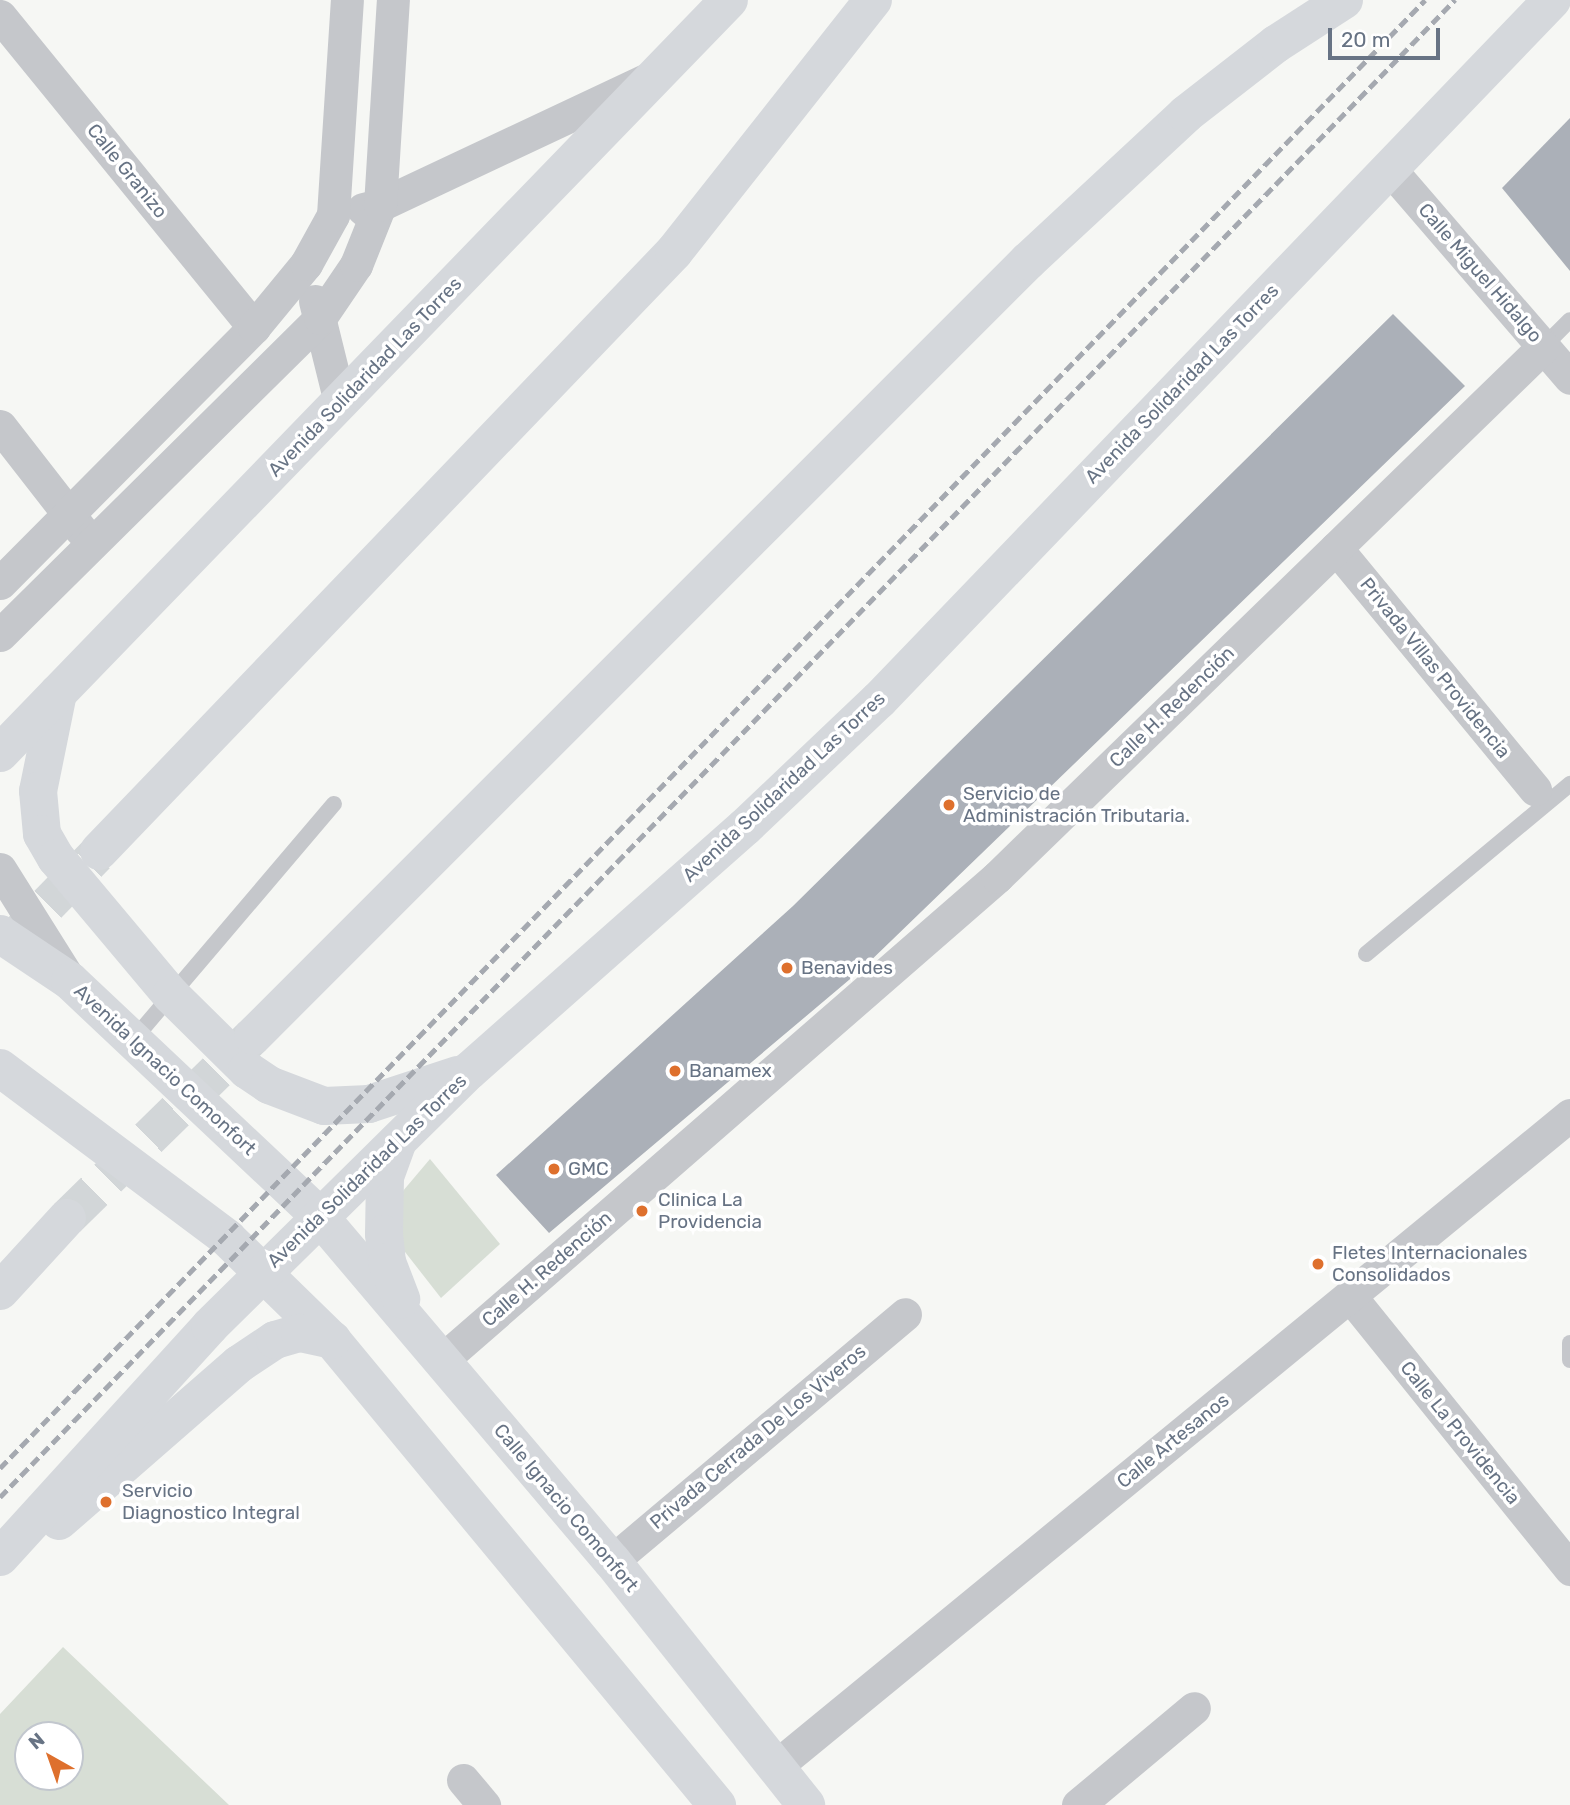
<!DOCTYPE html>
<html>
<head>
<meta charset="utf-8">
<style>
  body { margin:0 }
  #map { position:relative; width:1570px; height:1805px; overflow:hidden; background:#f6f7f4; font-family:Rubik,sans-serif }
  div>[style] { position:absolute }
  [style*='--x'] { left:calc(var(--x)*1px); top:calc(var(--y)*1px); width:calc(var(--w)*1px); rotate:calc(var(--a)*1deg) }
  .green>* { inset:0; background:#d7ded5 }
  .building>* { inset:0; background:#abb0b8 }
  .secondary-tunnel>* { height:38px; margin-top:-19px; transform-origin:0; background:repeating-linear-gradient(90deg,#d2d6d8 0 38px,transparent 0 57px) }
  .service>* { height:16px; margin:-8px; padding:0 8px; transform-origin:8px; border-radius:8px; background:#c5c7cb }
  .minor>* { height:33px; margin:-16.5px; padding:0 16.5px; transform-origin:16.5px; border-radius:16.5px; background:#c5c7cb }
  .secondary>* { height:38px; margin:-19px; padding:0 19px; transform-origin:19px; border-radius:19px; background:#d5d8dc }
  .rail>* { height:5px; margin-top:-2.5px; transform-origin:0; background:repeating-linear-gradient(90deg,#a5a9b0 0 10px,transparent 0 15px) }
  .dots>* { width:19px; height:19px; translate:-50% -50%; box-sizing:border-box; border:4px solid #fff; border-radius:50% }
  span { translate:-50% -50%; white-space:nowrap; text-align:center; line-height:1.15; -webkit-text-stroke:7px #fff; paint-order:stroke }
  .street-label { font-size:19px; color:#677384 }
  .poi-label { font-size:19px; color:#677384 }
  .left { translate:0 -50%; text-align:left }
  .north { position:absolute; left:14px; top:1721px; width:70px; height:70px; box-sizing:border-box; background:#fff; border:2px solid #c2c7ce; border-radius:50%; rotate:320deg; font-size:19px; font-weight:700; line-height:28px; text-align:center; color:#677384 }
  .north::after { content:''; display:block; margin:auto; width:24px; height:32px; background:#de702d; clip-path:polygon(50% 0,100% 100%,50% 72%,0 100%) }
  .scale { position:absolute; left:1328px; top:28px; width:112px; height:32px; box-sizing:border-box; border:4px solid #677384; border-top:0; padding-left:9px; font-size:21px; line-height:24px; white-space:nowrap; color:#677384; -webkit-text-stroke:5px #fff; paint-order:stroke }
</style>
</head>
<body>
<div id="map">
  <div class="green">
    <div style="clip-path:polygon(430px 1159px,500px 1244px,441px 1298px,398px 1243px,397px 1198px)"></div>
    <div style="clip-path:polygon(evenodd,63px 1647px,229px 1805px,0 1805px,0 1714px,63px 1647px,70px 1735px,70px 1777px,28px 1777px,28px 1735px,70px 1735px)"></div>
  </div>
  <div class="building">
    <div style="clip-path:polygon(1570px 118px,1570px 271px,1502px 188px)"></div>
    <div style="clip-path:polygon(1393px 314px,1465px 386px,862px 969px,549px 1233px,496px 1175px,793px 906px)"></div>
  </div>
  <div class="secondary-tunnel">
    <div style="--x:8;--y:945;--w:126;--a:-45.6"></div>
    <div style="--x:67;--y:1218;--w:260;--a:-44.4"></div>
  </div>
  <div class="service">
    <div style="--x:1543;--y:347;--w:38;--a:-45"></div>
    <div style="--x:1366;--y:954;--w:266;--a:-39.8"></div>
    <div style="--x:133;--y:1040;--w:310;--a:-49.6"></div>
    <div style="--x:1570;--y:1343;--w:17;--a:90"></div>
  </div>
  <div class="minor">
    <div style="--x:0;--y:16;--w:402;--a:50.8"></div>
    <div style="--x:1389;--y:168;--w:277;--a:49.2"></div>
    <div style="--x:363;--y:209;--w:17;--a:-13"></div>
    <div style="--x:380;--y:205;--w:296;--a:-25.2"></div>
    <div style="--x:315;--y:301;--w:104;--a:76.1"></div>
    <div style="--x:0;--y:426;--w:132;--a:52.1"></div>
    <div style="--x:1336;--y:548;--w:313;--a:50.5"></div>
    <div style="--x:0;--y:583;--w:361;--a:-45.2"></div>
    <div style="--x:254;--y:327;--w:82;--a:-50.5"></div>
    <div style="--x:306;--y:264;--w:56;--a:-61.1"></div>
    <div style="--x:333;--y:215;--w:215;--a:-86.3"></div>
    <div style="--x:0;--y:635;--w:450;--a:-44.7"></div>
    <div style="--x:320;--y:318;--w:64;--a:-55.8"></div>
    <div style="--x:356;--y:265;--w:65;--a:-68.2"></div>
    <div style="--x:380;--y:205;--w:205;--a:-86.4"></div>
    <div style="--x:0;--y:869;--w:130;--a:57.9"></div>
    <div style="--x:1350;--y:1296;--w:351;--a:51.1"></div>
    <div style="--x:442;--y:1360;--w:736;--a:-41.03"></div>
    <div style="--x:997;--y:877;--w:761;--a:-44.15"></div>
    <div style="--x:612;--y:1561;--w:383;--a:-40.1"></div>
    <div style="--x:775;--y:1767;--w:1028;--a:-39.36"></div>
    <div style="--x:463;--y:1780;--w:33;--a:50"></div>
    <div style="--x:1078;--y:1805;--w:151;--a:-39.9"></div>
  </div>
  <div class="secondary">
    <div style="--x:58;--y:693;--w:100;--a:101.5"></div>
    <div style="--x:38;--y:791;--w:43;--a:84.7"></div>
    <div style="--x:42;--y:834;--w:28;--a:60"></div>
    <div style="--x:56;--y:858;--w:179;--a:50"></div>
    <div style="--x:171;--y:995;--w:107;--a:44.6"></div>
    <div style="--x:247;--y:1070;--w:27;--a:34"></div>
    <div style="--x:269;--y:1085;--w:59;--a:20.9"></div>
    <div style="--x:324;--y:1106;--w:45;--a:-2.5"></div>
    <div style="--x:369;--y:1104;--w:93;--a:-18.2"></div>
    <div style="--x:0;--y:753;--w:1048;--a:-45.93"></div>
    <div style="--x:99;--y:851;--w:830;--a:-46.17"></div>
    <div style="--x:674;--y:252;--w:321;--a:-51.7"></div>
    <div style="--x:0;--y:934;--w:84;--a:33.9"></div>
    <div style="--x:70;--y:981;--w:344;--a:43.3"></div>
    <div style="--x:320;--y:1217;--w:451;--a:49.7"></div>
    <div style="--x:612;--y:1561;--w:312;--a:51.5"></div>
    <div style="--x:253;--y:1036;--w:1096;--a:-45"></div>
    <div style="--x:1028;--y:261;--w:216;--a:-42.9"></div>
    <div style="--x:1186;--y:114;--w:114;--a:-37.9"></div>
    <div style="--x:1276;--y:44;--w:81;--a:-32.9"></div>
    <div style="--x:0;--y:1068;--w:284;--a:36.8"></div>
    <div style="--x:227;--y:1238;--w:146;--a:44.2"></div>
    <div style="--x:332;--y:1340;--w:604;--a:50.38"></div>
    <div style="--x:398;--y:1141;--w:38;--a:110"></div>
    <div style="--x:385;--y:1177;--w:57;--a:91"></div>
    <div style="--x:384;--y:1234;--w:28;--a:84"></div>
    <div style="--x:387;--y:1262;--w:40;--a:69"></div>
    <div style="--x:0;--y:1291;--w:99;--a:-47.5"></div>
    <div style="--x:59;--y:1521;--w:239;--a:-41.1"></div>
    <div style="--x:239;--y:1364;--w:43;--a:-33.7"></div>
    <div style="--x:275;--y:1340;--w:26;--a:-16"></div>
    <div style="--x:300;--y:1333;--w:33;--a:12"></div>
    <div style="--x:0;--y:1557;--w:312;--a:-47.7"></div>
    <div style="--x:210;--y:1326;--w:363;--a:-44.6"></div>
    <div style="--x:469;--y:1071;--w:368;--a:-41.5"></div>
    <div style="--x:745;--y:827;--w:185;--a:-43.5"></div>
    <div style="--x:879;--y:700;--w:971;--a:-46.13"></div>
  </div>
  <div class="rail">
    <div style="--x:0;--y:1468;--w:2046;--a:-45.85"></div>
    <div style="--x:0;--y:1497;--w:2088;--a:-45.82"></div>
  </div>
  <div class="dots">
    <div style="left:949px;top:805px;background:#de702d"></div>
    <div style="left:787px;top:968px;background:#de702d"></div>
    <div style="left:675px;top:1071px;background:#de702d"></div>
    <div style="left:554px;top:1169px;background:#de702d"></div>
    <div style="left:642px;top:1211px;background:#de702d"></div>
    <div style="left:1318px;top:1264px;background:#de702d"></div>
    <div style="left:106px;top:1502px;background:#de702d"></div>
  </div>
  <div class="street-label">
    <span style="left:127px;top:171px;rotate:51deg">Calle Granizo</span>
    <span style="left:1480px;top:273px;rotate:49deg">Calle Miguel Hidalgo</span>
    <span style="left:365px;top:377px;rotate:-46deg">Avenida Solidaridad Las Torres</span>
    <span style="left:1182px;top:384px;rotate:-46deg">Avenida Solidaridad Las Torres</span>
    <span style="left:1435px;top:668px;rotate:51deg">Privada Villas Providencia</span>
    <span style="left:1172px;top:707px;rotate:-44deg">Calle H. Redención</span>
    <span style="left:784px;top:787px;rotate:-43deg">Avenida Solidaridad Las Torres</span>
    <span style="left:165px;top:1070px;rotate:43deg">Avenida Ignacio Comonfort</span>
    <span style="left:367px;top:1171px;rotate:-44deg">Avenida Solidaridad Las Torres</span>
    <span style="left:547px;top:1269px;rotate:-41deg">Calle H. Redención</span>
    <span style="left:1460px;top:1433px;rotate:51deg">Calle La Providencia</span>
    <span style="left:758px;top:1437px;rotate:-40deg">Privada Cerrada De Los Viveros</span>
    <span style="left:1173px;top:1441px;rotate:-39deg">Calle Artesanos</span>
    <span style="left:566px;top:1508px;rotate:50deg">Calle Ignacio Comonfort</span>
  </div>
  <div class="poi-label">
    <span class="left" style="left:963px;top:805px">Servicio de<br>Administración Tributaria.</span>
    <span class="left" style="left:801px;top:968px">Benavides</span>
    <span class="left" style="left:689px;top:1071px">Banamex</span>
    <span class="left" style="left:568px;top:1169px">GMC</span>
    <span class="left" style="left:658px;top:1211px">Clinica La<br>Providencia</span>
    <span class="left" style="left:1332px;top:1264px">Fletes Internacionales<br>Consolidados</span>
    <span class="left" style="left:122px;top:1502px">Servicio<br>Diagnostico Integral</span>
  </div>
  <div class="north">N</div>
  <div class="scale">20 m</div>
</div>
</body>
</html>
